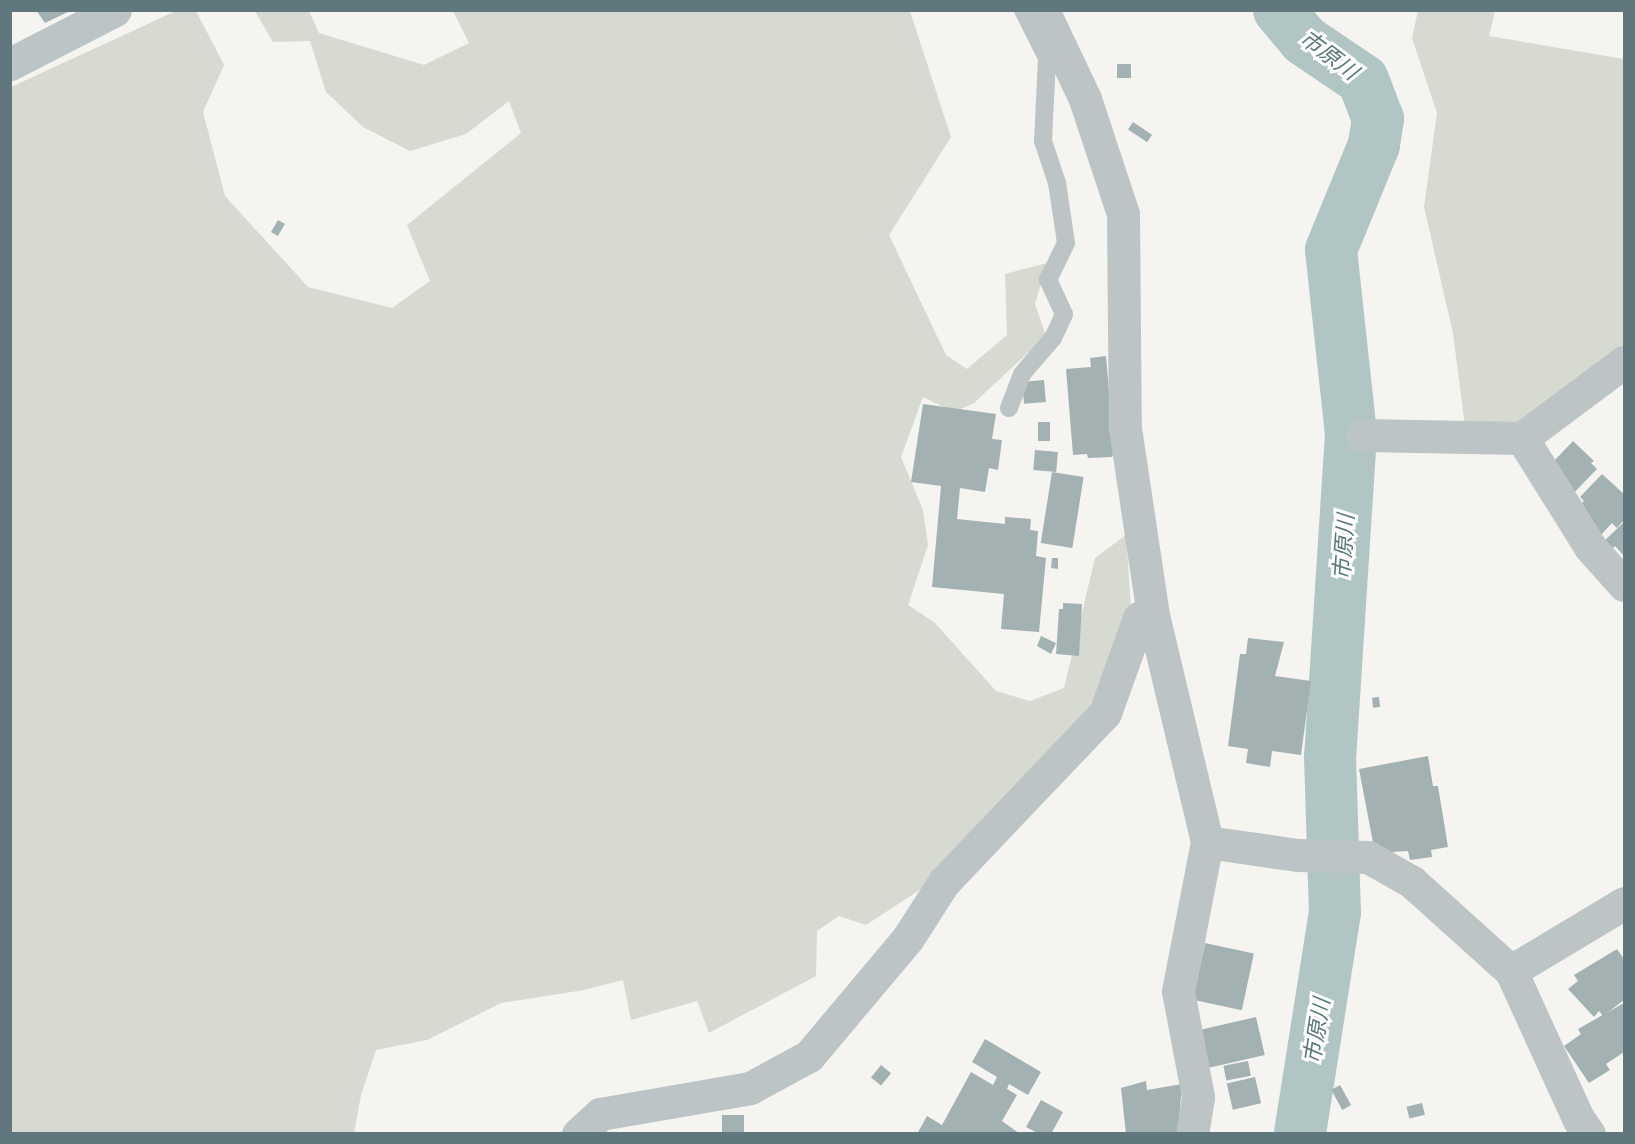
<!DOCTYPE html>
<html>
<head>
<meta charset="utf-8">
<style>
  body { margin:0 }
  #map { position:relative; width:1635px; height:1144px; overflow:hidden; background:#f5f4f1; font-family:"Asap Condensed","Noto Sans JP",sans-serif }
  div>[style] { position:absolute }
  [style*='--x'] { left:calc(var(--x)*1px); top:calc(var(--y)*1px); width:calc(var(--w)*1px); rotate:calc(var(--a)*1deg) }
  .green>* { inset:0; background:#d6dad0 }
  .river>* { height:52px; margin:-26px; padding:0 26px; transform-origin:26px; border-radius:26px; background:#b2c5c5 }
  .building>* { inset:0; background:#a4b1b3; transform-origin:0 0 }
  .service>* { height:18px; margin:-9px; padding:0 9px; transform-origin:9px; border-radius:9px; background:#bdc4c6 }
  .minor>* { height:33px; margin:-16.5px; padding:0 16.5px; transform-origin:16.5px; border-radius:16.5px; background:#bdc4c6 }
  .tertiary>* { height:33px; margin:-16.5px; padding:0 16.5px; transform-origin:16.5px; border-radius:16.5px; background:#bdc4c6 }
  span { translate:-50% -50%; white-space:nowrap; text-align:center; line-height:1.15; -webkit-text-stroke:6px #fff; paint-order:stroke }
  .water-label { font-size:22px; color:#5a7879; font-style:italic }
  .frame { position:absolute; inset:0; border:12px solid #5f777d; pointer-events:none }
</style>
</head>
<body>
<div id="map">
  <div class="green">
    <div style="clip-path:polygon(176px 11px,196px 11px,224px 65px,203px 112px,225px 196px,308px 287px,392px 308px,430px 281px,407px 225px,521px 133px,509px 101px,466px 134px,410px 151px,363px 127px,326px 92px,310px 41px,273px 42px,255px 11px,309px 11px,319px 33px,424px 65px,469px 43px,453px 11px,910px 11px,951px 137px,889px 235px,946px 355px,967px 369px,1007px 335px,1005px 274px,1047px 263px,1035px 304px,1046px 336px,974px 403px,954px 412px,923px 397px,901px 457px,923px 510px,928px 545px,908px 605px,934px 622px,996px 691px,1030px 701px,1064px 688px,1095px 558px,1126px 535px,1133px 636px,1096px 702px,935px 880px,866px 925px,839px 916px,817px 931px,816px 976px,709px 1033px,697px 1001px,631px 1020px,623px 980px,584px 990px,501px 1003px,427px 1040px,376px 1050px,361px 1095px,354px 1133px,11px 1134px,11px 87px)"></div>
    <div style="clip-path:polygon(1418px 11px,1495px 11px,1489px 36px,1624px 59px,1624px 349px,1528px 424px,1465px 427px,1453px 333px,1424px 207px,1437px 113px,1412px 38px)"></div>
  </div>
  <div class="river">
    <div style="--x:1279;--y:10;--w:39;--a:50"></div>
    <div style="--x:1304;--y:40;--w:71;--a:34.1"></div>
    <div style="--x:1363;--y:80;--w:42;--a:69"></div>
    <div style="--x:1378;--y:119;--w:26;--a:99"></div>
    <div style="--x:1374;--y:145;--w:113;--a:112.3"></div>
    <div style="--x:1331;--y:250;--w:185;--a:83.8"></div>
    <div style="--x:1351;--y:434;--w:323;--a:93.7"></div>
    <div style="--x:1330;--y:756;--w:156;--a:88.2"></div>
    <div style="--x:1335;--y:912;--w:225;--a:99"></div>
  </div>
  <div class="building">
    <div style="clip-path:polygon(36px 10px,72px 10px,45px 23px)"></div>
    <div style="left:1131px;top:64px;width:14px;height:14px;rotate:90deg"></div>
    <div style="left:1133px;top:122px;width:23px;height:9px;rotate:34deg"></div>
    <div style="left:278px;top:220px;width:8px;height:14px;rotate:30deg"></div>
    <div style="clip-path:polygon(1106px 356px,1114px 453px,1112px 457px,1088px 458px,1087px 454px,1073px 455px,1066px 369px,1091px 367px,1090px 358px)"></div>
    <div style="left:1044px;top:380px;width:22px;height:22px;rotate:85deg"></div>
    <div style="clip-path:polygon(923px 404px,996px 414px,992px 439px,1002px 440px,998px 470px,989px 468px,985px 492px,960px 488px,957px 519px,1005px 524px,1005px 517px,1031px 519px,1030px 530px,1038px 531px,1036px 556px,1046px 558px,1039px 632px,1001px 629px,1004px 594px,932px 587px,941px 486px,911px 482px)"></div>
    <div style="left:1038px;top:422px;width:12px;height:19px"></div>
    <div style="clip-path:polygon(1573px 441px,1594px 461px,1591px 463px,1597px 469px,1564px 503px,1538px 478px)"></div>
    <div style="left:1035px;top:450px;width:23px;height:20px;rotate:5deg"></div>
    <div style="left:1052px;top:472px;width:32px;height:72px;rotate:9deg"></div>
    <div style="clip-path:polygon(1602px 474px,1624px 494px,1624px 520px,1617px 528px,1612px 523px,1600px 536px,1574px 511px,1584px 501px,1580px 497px)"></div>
    <div style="clip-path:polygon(1624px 522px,1624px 556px,1615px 546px,1609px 552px,1601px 544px)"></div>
    <div style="clip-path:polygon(1052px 558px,1058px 558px,1058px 569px,1051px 568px)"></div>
    <div style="clip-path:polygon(1063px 603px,1082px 604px,1079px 656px,1056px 654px,1059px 609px,1063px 609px)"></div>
    <div style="clip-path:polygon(1041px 636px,1056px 643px,1051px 654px,1037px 646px)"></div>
    <div style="clip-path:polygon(1248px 638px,1284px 642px,1275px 676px,1311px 681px,1301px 755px,1272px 751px,1270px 767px,1246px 763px,1248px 749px,1228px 746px,1240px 654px,1246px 654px)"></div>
    <div style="left:1379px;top:697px;width:10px;height:7px;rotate:84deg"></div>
    <div style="clip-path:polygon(1428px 756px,1433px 786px,1438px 786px,1448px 847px,1431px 850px,1432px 857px,1410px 860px,1408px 851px,1375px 853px,1359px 769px)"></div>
    <div style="left:1205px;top:943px;width:50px;height:58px;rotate:12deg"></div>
    <div style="clip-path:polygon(1617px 949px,1624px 959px,1624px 1000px,1603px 1016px,1599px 1011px,1594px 1017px,1568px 989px,1578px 981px,1574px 975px)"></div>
    <div style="clip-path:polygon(1624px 1003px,1624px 1052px,1606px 1064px,1610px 1070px,1589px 1083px,1564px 1046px,1581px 1034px,1578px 1029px)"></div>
    <div style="left:1256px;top:1017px;width:39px;height:57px;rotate:77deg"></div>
    <div style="clip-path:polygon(985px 1039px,1041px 1072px,1028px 1095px,1009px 1084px,1007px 1089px,1017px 1095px,1002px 1121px,1020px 1134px,917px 1134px,927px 1116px,942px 1125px,971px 1072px,993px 1085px,997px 1077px,972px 1062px)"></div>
    <div style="left:1248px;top:1061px;width:15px;height:25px;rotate:79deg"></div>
    <div style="left:881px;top:1065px;width:13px;height:16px;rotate:39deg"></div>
    <div style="left:1255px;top:1077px;width:27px;height:29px;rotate:77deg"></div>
    <div style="clip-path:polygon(1146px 1081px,1147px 1090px,1182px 1084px,1178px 1134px,1126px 1134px,1121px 1088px)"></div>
    <div style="left:1340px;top:1085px;width:23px;height:10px;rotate:61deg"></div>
    <div style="clip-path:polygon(1041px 1100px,1063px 1112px,1051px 1134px,1039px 1134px,1026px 1127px)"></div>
    <div style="left:1422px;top:1103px;width:12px;height:16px;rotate:76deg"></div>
    <div style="left:722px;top:1115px;width:22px;height:19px"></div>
  </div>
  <div class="service">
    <div style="--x:1009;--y:408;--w:36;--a:-69"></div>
    <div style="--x:1022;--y:374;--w:48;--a:-49.3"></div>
    <div style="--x:1053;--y:338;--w:26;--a:-65"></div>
    <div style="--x:1064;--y:314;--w:38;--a:-115"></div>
    <div style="--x:1048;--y:280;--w:41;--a:-64.1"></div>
    <div style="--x:1066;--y:243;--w:61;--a:-98.5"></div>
    <div style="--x:1057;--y:183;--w:44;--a:-108.4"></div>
    <div style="--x:1043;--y:141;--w:83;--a:-87.2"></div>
    <div style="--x:1047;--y:58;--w:54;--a:-116.6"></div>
  </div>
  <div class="minor">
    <div style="--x:1043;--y:10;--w:98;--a:64.7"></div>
    <div style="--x:1085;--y:99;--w:121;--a:71.7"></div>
    <div style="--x:1123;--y:214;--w:214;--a:89.5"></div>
    <div style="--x:1125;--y:428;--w:189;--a:81.5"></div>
    <div style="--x:1153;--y:615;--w:233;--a:76.6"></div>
    <div style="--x:1207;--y:842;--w:152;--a:101"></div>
    <div style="--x:1178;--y:991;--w:108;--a:79.3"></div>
    <div style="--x:1198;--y:1097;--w:37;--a:99"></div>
    <div style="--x:1362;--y:435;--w:160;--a:1.1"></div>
    <div style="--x:1522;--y:438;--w:127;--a:-36.7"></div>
    <div style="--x:1522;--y:438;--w:128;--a:58"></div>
    <div style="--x:1590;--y:547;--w:51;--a:48.2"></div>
    <div style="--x:1207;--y:842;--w:91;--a:8.2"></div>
    <div style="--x:1297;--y:855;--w:71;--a:1.6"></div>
    <div style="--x:1368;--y:857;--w:51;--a:29.6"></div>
    <div style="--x:1412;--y:882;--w:133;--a:42"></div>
    <div style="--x:1511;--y:971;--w:164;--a:65.5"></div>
    <div style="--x:1579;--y:1120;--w:17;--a:54"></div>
    <div style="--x:1511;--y:971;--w:132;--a:-31"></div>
    <div style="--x:578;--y:1134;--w:30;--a:-42"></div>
    <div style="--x:600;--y:1114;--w:152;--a:-9.8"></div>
    <div style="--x:750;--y:1088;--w:67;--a:-28.5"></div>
    <div style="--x:809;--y:1056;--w:154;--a:-50"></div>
    <div style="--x:908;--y:938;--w:67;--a:-57.3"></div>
    <div style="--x:944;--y:882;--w:233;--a:-46.4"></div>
    <div style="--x:1105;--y:713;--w:101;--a:-70.3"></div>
    <div style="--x:1139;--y:618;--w:14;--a:-12"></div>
  </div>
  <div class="tertiary">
    <div style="--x:10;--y:64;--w:118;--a:-27.2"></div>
  </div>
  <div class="water-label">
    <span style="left:1329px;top:55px;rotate:37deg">市原川</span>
    <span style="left:1344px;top:547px;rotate:-86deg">市原川</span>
    <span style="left:1317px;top:1031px;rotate:-81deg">市原川</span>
  </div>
  <div class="frame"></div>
</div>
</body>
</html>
